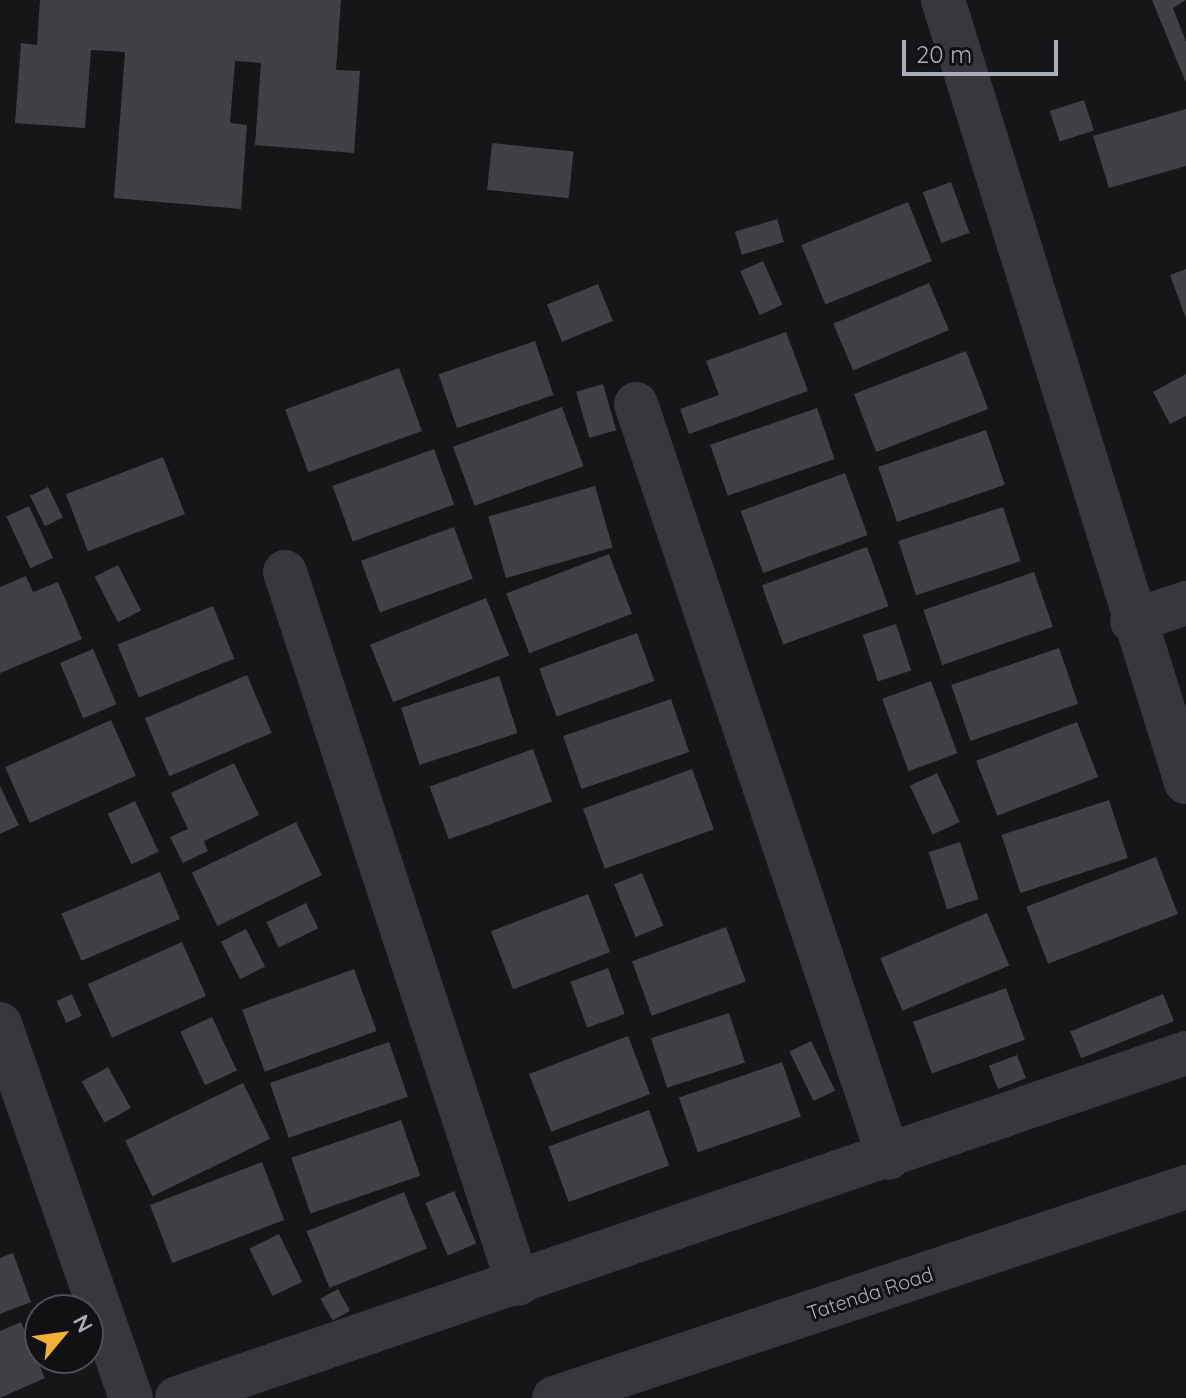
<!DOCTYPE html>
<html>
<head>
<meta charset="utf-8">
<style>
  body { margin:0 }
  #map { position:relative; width:1186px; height:1398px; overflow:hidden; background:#161618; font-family:Quicksand,sans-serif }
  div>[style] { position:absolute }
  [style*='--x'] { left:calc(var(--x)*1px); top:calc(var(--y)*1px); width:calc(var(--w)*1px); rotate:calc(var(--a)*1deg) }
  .building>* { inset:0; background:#404145; transform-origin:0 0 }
  .minor>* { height:44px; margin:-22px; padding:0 22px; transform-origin:22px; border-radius:22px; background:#37383d }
  .tertiary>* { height:44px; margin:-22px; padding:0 22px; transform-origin:22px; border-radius:22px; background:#37383d }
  span { translate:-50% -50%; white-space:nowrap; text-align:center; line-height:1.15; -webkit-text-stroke:6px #111113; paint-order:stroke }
  .street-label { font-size:20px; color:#a8adb8 }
  .north { position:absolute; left:24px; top:1294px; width:80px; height:80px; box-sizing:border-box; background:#111113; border:2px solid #4d4f55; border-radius:50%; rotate:61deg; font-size:22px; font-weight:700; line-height:32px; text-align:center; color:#a8adb8 }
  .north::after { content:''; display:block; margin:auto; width:28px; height:36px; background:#f2b134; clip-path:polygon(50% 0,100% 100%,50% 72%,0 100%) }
  .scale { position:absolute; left:902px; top:40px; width:156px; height:36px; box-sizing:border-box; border:4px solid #a8adb8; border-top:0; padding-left:10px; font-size:24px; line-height:28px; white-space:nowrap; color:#a8adb8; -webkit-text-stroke:6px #111113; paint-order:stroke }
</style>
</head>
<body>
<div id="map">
  <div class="building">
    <div style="clip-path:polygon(40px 0,341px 0,336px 70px,360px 71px,354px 153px,255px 145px,261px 63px,235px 61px,230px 123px,247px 125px,241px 209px,114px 198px,125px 52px,91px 50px,85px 128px,15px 123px,21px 43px,37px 45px)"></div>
    <div style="clip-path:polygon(1152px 0,1186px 0,1173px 8px,1186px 42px,1186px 83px)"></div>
    <div style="left:1084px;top:100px;width:32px;height:36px;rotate:72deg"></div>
    <div style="clip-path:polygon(1186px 109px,1186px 166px,1109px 188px,1093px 136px)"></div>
    <div style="left:492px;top:143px;width:82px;height:47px;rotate:6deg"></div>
    <div style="left:951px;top:182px;width:54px;height:30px;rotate:70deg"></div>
    <div style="left:908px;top:202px;width:64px;height:115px;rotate:68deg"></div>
    <div style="left:777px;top:219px;width:24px;height:44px;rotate:73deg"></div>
    <div style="left:763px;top:261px;width:48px;height:25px;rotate:66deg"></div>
    <div style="clip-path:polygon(1186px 269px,1186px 319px,1170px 275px)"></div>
    <div style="left:929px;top:283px;width:51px;height:104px;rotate:67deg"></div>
    <div style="left:598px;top:284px;width:40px;height:55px;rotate:68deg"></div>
    <div style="clip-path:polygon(786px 332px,808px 391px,689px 434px,680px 409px,719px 395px,706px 361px)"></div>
    <div style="left:535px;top:341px;width:57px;height:102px;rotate:71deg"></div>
    <div style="left:966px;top:351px;width:62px;height:120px;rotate:69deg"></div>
    <div style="left:399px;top:368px;width:67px;height:121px;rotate:70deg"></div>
    <div style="clip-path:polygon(1186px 374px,1186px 416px,1170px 424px,1153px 392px)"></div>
    <div style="left:603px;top:384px;width:48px;height:28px;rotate:74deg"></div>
    <div style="left:562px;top:407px;width:63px;height:116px;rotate:70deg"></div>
    <div style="left:817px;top:408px;width:54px;height:113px;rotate:71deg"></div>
    <div style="left:986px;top:430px;width:58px;height:114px;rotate:71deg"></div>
    <div style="left:434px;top:449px;width:59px;height:108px;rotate:70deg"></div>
    <div style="left:163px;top:457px;width:61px;height:104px;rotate:69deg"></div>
    <div style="left:845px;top:473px;width:66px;height:111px;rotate:70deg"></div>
    <div style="left:595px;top:486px;width:64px;height:111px;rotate:74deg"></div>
    <div style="left:48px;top:487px;width:34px;height:20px;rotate:64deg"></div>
    <div style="left:29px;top:506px;width:57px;height:25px;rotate:65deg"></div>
    <div style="left:1003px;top:507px;width:57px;height:110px;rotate:72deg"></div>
    <div style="left:454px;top:527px;width:55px;height:99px;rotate:70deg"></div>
    <div style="left:867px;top:547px;width:63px;height:112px;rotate:70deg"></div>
    <div style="left:609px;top:554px;width:64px;height:110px;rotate:69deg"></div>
    <div style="left:118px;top:565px;width:51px;height:26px;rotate:63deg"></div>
    <div style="left:1034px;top:572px;width:58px;height:117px;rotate:71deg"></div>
    <div style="clip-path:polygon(26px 576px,33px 592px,58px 582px,82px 639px,0 673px,0 587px)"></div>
    <div style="left:486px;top:598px;width:62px;height:125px;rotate:68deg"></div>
    <div style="left:213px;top:606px;width:57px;height:103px;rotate:68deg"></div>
    <div style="left:896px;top:624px;width:49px;height:35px;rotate:72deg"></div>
    <div style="left:637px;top:633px;width:51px;height:104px;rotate:70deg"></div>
    <div style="left:1059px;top:648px;width:59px;height:114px;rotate:71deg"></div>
    <div style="left:93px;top:649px;width:60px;height:36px;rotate:67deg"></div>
    <div style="left:247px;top:675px;width:63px;height:111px;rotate:67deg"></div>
    <div style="left:499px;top:676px;width:60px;height:103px;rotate:72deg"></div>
    <div style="left:931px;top:681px;width:77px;height:52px;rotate:70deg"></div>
    <div style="left:671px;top:699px;width:56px;height:114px;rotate:71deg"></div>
    <div style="left:111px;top:720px;width:61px;height:116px;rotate:66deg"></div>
    <div style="left:1077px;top:722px;width:59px;height:108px;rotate:69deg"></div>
    <div style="left:533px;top:749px;width:56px;height:110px;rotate:70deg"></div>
    <div style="clip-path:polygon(234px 763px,259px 815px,204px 841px,208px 851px,183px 863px,170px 837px,188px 829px,171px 793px)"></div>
    <div style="left:692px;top:769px;width:64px;height:116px;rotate:70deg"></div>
    <div style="left:937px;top:773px;width:54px;height:30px;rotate:65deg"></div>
    <div style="clip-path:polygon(0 786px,19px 825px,0 834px)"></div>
    <div style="left:1109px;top:800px;width:61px;height:113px;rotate:72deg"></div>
    <div style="left:135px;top:801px;width:56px;height:30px;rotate:65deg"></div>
    <div style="left:296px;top:822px;width:59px;height:116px;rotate:64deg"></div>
    <div style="left:960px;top:842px;width:60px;height:33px;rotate:72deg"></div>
    <div style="left:1156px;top:857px;width:61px;height:139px;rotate:69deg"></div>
    <div style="left:160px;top:872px;width:51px;height:107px;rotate:67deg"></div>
    <div style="left:642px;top:873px;width:57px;height:30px;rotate:68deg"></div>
    <div style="left:588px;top:894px;width:62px;height:104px;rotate:69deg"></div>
    <div style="left:306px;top:903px;width:28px;height:44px;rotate:64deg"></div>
    <div style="left:987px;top:913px;width:57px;height:116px;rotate:67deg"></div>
    <div style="left:726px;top:927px;width:58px;height:100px;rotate:70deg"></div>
    <div style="left:246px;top:929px;width:42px;height:28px;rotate:63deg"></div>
    <div style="left:182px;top:942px;width:59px;height:103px;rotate:66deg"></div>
    <div style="left:608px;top:968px;width:49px;height:40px;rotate:70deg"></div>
    <div style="left:354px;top:969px;width:66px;height:119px;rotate:70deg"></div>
    <div style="left:1006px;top:988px;width:55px;height:99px;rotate:70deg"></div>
    <div style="left:72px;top:994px;width:24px;height:17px;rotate:66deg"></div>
    <div style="left:1163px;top:994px;width:29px;height:100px;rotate:68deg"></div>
    <div style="left:729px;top:1013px;width:52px;height:82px;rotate:72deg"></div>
    <div style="left:212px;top:1017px;width:59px;height:35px;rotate:65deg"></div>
    <div style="left:628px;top:1036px;width:62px;height:106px;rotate:69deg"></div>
    <div style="left:811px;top:1041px;width:55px;height:24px;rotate:64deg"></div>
    <div style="left:389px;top:1042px;width:58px;height:126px;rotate:71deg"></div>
    <div style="left:1017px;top:1055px;width:25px;height:30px;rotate:69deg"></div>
    <div style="left:782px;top:1062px;width:58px;height:109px;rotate:71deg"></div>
    <div style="left:108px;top:1067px;width:47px;height:30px;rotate:61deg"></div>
    <div style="left:243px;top:1083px;width:62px;height:131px;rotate:64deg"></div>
    <div style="left:649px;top:1110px;width:59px;height:107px;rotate:70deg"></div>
    <div style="left:401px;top:1120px;width:59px;height:116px;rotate:71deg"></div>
    <div style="left:262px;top:1162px;width:62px;height:120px;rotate:69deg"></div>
    <div style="left:454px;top:1191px;width:57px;height:31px;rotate:67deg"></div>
    <div style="left:404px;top:1192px;width:61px;height:105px;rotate:68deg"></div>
    <div style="left:279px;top:1234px;width:53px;height:33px;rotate:64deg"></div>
    <div style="clip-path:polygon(13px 1253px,31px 1302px,0 1314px,0 1258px)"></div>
    <div style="left:338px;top:1289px;width:25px;height:20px;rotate:61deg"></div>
    <div style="clip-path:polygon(21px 1322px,45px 1378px,0 1398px,0 1331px)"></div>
  </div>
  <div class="minor">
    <div style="--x:943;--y:0;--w:819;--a:72.74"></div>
    <div style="--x:636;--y:404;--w:795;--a:71.45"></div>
    <div style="--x:285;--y:572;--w:749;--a:71.88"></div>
    <div style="--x:1132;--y:621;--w:57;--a:-18.4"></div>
    <div style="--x:0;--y:1024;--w:396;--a:70.7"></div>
    <div style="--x:177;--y:1398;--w:1066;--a:-18.88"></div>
  </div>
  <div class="tertiary">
    <div style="--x:554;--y:1398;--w:666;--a:-18.46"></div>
  </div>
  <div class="street-label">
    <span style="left:870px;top:1293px;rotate:-18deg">Tatenda Road</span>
  </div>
  <div class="north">N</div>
  <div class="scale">20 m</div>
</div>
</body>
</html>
